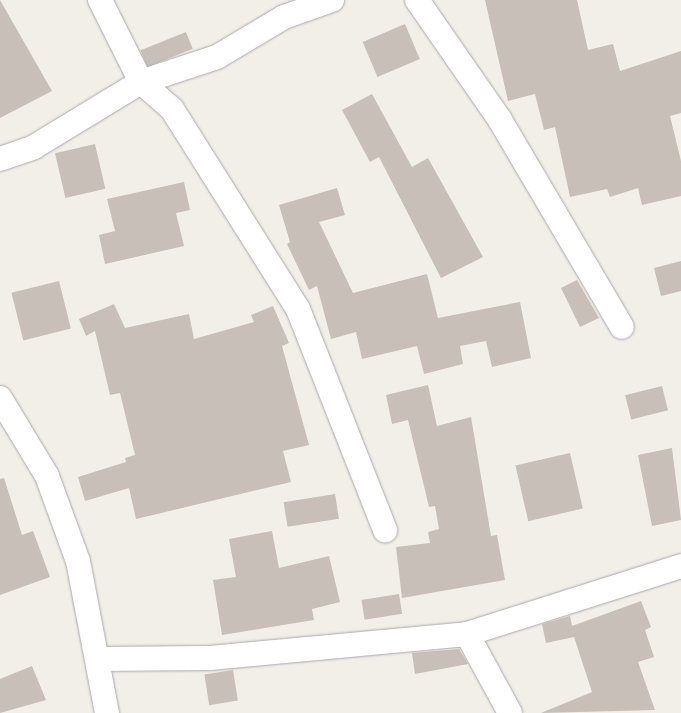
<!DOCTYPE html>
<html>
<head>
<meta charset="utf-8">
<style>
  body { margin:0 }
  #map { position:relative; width:681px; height:713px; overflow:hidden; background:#f2efe9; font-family:Barlow,sans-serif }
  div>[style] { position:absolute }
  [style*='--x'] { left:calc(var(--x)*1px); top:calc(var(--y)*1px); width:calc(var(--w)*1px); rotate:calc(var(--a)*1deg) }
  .building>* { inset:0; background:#c7bfb8; transform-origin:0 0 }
  .roads { filter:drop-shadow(0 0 1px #a9a9a9) drop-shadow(0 0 1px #a9a9a9) }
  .street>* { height:24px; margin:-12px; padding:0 12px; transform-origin:12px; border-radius:12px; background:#fff }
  span { translate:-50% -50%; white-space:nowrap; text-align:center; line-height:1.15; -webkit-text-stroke:4.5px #fff; paint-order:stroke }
</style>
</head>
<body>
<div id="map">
  <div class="building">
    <div style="clip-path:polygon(0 0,52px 91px,0 118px)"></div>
    <div style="clip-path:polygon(485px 0,577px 0,588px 50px,613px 44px,620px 71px,681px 51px,681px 113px,670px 116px,681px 161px,681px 196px,642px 205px,638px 188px,610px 197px,607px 189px,570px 197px,555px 127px,544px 130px,535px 94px,508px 101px)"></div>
    <div style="left:405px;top:24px;width:38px;height:46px;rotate:67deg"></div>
    <div style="left:186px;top:32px;width:18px;height:49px;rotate:68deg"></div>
    <div style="clip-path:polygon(372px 94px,412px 167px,428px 158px,483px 257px,441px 278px,379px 157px,370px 162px,342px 110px)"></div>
    <div style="left:95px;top:144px;width:46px;height:41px;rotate:77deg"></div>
    <div style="clip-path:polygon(184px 182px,190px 210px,176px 213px,184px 246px,105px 264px,99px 235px,115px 231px,107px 199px)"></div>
    <div style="clip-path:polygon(337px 188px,345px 215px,319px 222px,353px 293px,427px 274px,438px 318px,520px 302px,531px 358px,492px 367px,486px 341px,460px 346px,463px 364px,424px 374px,417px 346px,362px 359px,356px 332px,331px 339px,317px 286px,309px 290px,287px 244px,290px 242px,279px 205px)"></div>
    <div style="clip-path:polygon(681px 261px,681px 291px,661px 296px,654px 268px)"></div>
    <div style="clip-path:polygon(577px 280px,599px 318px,580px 327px,561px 288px)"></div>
    <div style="left:59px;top:281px;width:49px;height:49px;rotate:76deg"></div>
    <div style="clip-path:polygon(114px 304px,125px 328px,189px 314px,194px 339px,254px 322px,251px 315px,273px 306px,289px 343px,282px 346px,309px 445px,283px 451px,291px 482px,136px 519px,129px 488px,85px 501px,78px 477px,126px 462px,125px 458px,135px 455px,120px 393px,110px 395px,95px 331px,86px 336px,79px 319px)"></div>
    <div style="clip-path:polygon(428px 385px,437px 426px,471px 417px,491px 536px,497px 535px,505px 580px,402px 598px,396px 547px,430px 543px,428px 532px,439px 529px,435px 506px,429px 507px,408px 420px,392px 424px,386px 395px)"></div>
    <div style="left:662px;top:386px;width:25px;height:38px;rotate:76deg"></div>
    <div style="clip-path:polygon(672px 448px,681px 520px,652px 526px,638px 455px)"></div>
    <div style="left:570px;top:453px;width:57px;height:56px;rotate:77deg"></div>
    <div style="clip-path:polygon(4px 478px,22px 535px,33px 531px,50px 577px,0 595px,0 479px)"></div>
    <div style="left:335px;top:494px;width:25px;height:52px;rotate:81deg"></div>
    <div style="clip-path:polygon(272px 531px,279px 568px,329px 556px,340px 602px,312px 609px,314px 620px,222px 635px,213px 580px,236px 577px,229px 539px)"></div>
    <div style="left:399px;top:594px;width:20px;height:38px;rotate:81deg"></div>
    <div style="clip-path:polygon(641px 601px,651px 627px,645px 630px,654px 657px,638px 662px,655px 710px,541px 713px,592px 692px,574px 637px,546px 643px,542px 624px,570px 616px,572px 626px)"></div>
    <div style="clip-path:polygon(459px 649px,468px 664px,415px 674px,412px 653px)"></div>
    <div style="clip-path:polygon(32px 666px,46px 700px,0 713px,0 679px)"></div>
    <div style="left:233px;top:670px;width:31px;height:29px;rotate:81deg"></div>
  </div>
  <div class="roads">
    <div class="street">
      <div style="--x:100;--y:0;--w:92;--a:63.4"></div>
      <div style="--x:141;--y:82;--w:41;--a:41.1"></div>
      <div style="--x:172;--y:109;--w:236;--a:57.8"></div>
      <div style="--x:298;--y:309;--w:238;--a:68.5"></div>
      <div style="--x:417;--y:0;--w:146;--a:55.3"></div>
      <div style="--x:500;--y:120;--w:240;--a:59.5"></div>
      <div style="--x:0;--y:159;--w:36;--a:-19"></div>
      <div style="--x:34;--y:147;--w:125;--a:-31.3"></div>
      <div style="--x:141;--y:82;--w:80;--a:-18.2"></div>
      <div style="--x:217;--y:57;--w:78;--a:-30.8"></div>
      <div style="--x:284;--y:17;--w:51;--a:-19.5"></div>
      <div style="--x:0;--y:398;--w:91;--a:58.9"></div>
      <div style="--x:47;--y:476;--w:90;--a:70"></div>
      <div style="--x:78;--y:561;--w:155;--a:79.2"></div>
      <div style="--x:467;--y:634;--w:90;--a:61.4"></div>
      <div style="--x:98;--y:659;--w:112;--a:-0.5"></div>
      <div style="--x:210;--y:658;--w:258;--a:-5.3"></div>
      <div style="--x:467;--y:634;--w:225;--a:-17.6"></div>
    </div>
  </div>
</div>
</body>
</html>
